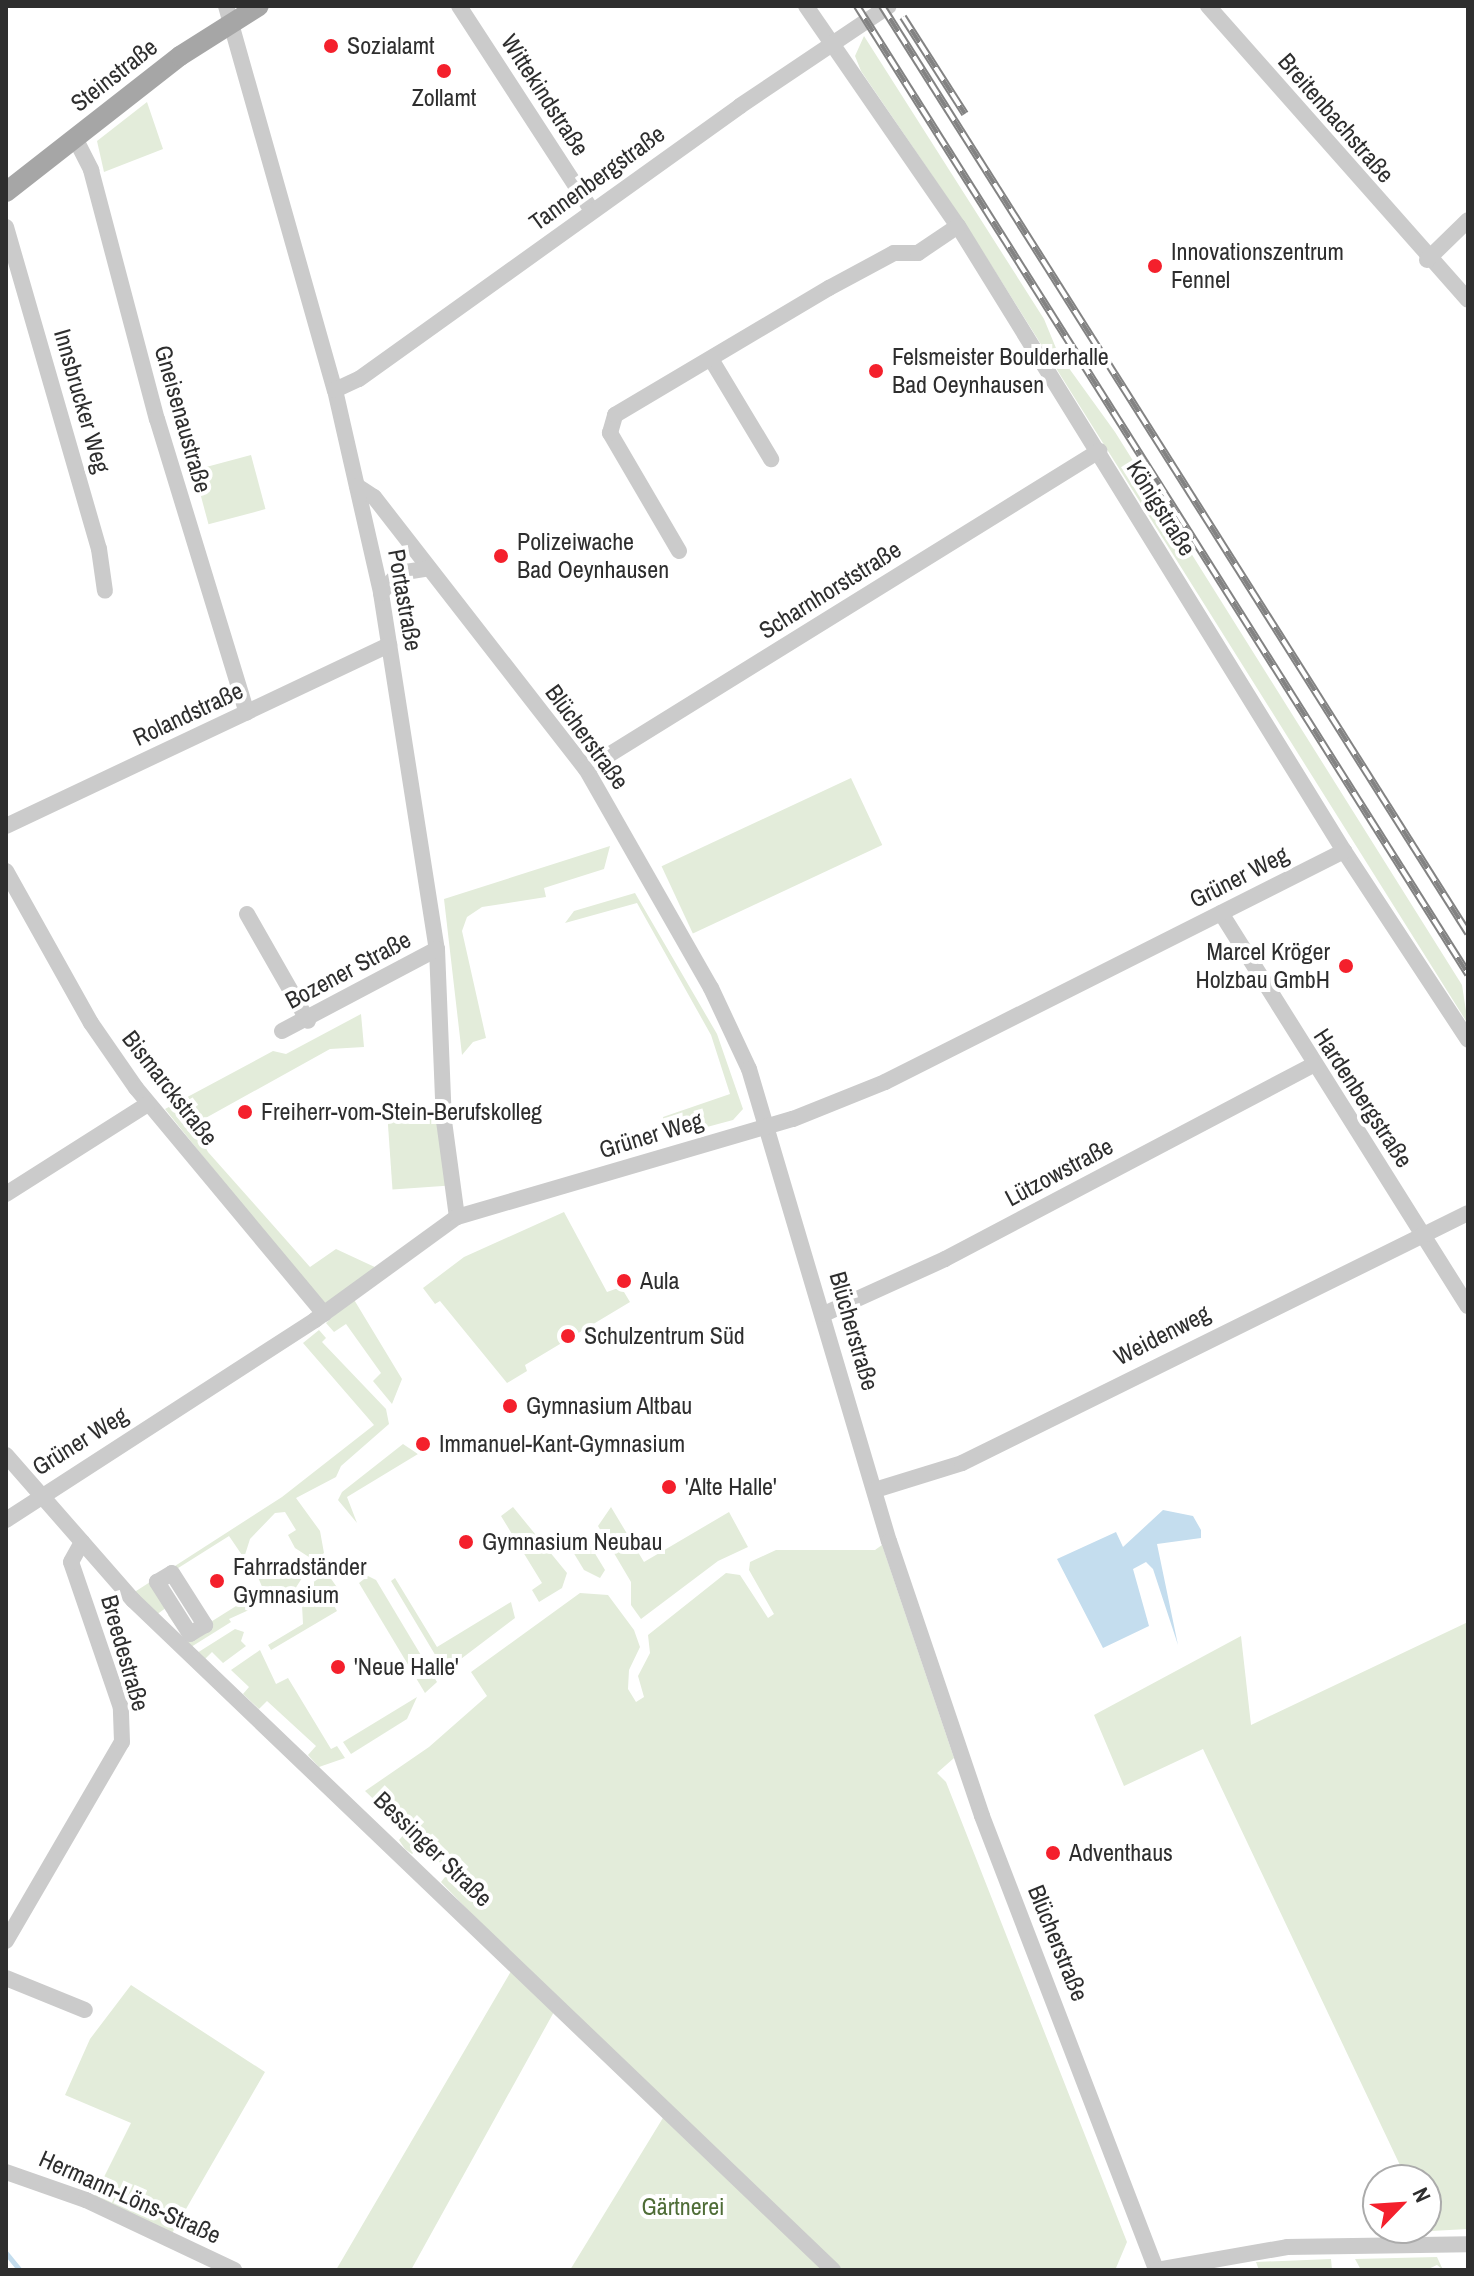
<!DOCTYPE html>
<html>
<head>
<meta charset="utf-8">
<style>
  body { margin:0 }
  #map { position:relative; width:1474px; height:2276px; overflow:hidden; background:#fff; font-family:"Archivo Narrow",sans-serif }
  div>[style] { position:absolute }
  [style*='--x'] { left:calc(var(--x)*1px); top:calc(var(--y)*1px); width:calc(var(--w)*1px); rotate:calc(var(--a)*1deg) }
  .green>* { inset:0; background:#e3ecda; transform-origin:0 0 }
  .water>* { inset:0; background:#c4ddee }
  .stream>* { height:5px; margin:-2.5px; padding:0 2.5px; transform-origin:2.5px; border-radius:2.5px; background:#c4ddee }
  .minor>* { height:16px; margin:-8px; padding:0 8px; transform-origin:8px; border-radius:8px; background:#cbcbcb }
  .major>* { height:20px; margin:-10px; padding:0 10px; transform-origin:10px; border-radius:10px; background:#a6a6a6 }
  .rail>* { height:8px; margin-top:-4px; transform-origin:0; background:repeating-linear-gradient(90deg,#fff 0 15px,#838383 0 30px); box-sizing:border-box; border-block:2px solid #838383 }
  .dots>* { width:22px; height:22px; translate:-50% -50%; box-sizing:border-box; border:4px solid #fff; border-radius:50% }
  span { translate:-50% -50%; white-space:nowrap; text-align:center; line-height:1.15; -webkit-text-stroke:8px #fff; paint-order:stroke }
  .poi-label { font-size:24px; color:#2e2e2e }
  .left { translate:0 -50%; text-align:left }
  .right { translate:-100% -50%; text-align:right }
  .street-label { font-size:24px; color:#2e2e2e }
  .park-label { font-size:24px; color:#4f6d37 }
  .frame { position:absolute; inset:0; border:8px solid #2e2e2e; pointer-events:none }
  .north { position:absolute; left:1362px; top:2164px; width:80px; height:80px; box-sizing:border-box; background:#fff; border:2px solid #ababab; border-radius:50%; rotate:65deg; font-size:22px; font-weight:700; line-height:32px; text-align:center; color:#2e2e2e }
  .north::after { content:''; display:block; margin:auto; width:28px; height:36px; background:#f4202c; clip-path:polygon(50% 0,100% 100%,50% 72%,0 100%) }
</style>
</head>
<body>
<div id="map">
  <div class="green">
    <div style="clip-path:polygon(864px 36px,1044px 319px,1058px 353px,1115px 432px,1462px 985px,1468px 1024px,966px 225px,861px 71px,855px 56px)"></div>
    <div style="clip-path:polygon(147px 102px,163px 149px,104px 172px,97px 141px)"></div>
    <div style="left:251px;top:455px;width:56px;height:59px;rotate:75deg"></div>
    <div style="left:851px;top:778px;width:74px;height:209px;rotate:65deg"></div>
    <div style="clip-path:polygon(610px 846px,604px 869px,544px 888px,546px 897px,482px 907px,467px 917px,462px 931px,486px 1038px,473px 1042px,462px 1055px,444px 899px)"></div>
    <div style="clip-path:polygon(635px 893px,717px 1034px,743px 1109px,733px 1120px,666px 1138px,663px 1117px,730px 1094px,711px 1035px,637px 903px,565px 923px,574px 911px)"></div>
    <div style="clip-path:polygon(361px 1014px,364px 1047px,330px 1049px,193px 1125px,208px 1152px,310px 1267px,336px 1249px,379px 1269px,323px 1306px,165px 1109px,273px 1051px,286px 1054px)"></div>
    <div style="left:441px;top:1109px;width:77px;height:54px;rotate:86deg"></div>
    <div style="clip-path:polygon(564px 1212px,607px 1292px,621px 1287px,630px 1302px,525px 1365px,527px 1371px,507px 1383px,440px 1301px,435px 1304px,423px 1288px,464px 1257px)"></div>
    <div style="clip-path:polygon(353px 1298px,402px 1379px,392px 1404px,373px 1381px,381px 1373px,346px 1324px,334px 1332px,326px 1323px)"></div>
    <div style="clip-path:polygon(319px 1330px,326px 1338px,322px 1342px,386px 1409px,389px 1424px,341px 1466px,336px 1477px,296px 1498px,320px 1531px,324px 1553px,315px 1561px,295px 1548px,288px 1535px,296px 1530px,285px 1512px,275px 1513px,250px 1539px,244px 1558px,229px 1536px,156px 1582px,170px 1605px,156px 1615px,133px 1593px,282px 1497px,374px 1425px,303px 1343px)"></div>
    <div style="clip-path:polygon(403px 1444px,418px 1454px,347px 1497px,357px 1523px,338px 1500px,342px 1492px)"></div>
    <div style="clip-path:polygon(513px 1507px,567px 1573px,562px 1588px,539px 1602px,532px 1590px,542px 1583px,501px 1516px)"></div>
    <div style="clip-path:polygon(611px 1507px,644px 1562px,729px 1512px,748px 1547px,718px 1561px,641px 1619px,631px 1605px,631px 1582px,598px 1526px)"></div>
    <div style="clip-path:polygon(585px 1537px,605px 1570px,600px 1578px,584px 1570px,567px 1542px)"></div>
    <div style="clip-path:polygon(882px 1545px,954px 1758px,937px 1773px,946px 1782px,1127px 2242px,1116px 2268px,570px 2270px,669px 2108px,560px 2001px,411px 2270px,336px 2270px,517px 1961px,441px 1882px,449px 1872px,423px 1845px,412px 1854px,405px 1849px,399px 1840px,407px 1831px,365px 1791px,429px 1747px,487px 1696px,471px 1672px,580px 1593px,608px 1595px,634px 1630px,640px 1647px,629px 1670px,628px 1689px,636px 1702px,644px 1697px,638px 1676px,650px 1653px,648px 1635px,726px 1573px,740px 1575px,768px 1618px,774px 1614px,749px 1570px,750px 1562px,776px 1550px,875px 1550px)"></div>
    <div style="clip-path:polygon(252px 1563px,279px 1572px,298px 1570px,302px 1578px,295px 1589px,229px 1619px,231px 1622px,191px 1647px,168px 1615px,174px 1611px,190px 1635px,263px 1589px)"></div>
    <div style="clip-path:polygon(327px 1573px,341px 1593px,331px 1600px,337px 1611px,271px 1650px,268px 1645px,303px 1624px,302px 1605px,317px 1595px,312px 1583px)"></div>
    <div style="clip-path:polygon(368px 1576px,376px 1580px,437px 1682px,425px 1693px,359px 1583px)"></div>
    <div style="clip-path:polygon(395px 1578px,437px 1647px,511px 1602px,515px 1618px,449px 1668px,440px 1663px,391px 1581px)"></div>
    <div style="clip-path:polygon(1468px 1622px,1468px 2229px,1431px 2231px,1426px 2180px,1407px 2180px,1203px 1749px,1124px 1786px,1094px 1715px,1241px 1636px,1251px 1725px)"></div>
    <div style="clip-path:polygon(235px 1629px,244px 1632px,241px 1641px,246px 1646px,223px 1663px,212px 1652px,205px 1659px,197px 1653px)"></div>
    <div style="clip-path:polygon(260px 1650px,276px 1684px,288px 1678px,331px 1749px,337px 1746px,345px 1758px,319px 1767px,308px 1755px,316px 1746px,267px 1701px,259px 1709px,243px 1694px,249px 1687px,231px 1670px)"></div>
    <div style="clip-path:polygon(417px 1697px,407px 1719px,351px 1754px,343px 1742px)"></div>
    <div style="clip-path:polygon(131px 1985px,265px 2072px,171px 2235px,93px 2199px,131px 2123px,65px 2095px,90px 2039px)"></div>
    <div style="clip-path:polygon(1437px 2257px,1443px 2270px,1437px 2265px,1426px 2270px,1361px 2270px,1355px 2259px)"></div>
    <div style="clip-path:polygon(1331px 2259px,1332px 2270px,1259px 2270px,1256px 2262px)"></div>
  </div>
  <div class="water">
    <div style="clip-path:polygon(1163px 1510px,1193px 1516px,1201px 1530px,1201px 1538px,1157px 1544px,1178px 1645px,1153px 1569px,1146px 1562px,1133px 1569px,1149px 1626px,1103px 1648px,1057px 1559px,1116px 1532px,1123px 1547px)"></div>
  </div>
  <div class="stream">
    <div style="--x:6;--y:2253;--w:22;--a:51"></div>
  </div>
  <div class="minor">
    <div style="--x:226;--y:6;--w:399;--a:74.2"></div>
    <div style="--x:335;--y:390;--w:208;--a:77.2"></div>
    <div style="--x:381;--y:593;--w:360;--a:81.1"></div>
    <div style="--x:437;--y:949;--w:172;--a:87.7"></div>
    <div style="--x:444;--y:1121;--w:97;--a:82.3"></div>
    <div style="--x:459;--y:6;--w:244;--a:57"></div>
    <div style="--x:806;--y:6;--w:267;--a:55.4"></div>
    <div style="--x:958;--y:226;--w:735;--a:58.3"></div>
    <div style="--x:1344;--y:851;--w:226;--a:56.7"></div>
    <div style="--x:1208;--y:6;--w:392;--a:48.5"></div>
    <div style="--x:75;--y:138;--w:36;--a:63"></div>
    <div style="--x:91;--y:170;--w:258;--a:75.2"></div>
    <div style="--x:157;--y:419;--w:307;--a:73"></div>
    <div style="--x:6;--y:227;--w:335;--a:73.9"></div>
    <div style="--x:99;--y:549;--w:42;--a:81.9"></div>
    <div style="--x:1427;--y:260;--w:57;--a:-44.3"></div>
    <div style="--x:711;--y:359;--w:117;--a:59"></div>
    <div style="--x:335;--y:390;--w:26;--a:-25"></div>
    <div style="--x:359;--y:379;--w:469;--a:-35.6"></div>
    <div style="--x:740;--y:106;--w:179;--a:-33.9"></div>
    <div style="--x:357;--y:486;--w:20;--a:33"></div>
    <div style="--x:374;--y:497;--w:345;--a:52.1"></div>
    <div style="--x:586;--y:769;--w:252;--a:60.3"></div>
    <div style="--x:711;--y:988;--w:89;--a:64.9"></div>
    <div style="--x:749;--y:1069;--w:492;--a:73.5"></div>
    <div style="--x:889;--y:1541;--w:290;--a:71.3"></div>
    <div style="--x:982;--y:1816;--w:486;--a:69"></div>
    <div style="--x:679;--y:551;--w:137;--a:-120.3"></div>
    <div style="--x:610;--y:433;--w:19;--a:-74"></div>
    <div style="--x:615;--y:415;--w:249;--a:-30.7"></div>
    <div style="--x:829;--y:288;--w:74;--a:-28.3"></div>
    <div style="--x:894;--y:253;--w:24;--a:0"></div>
    <div style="--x:918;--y:253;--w:48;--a:-34"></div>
    <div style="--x:381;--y:593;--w:27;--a:-48"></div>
    <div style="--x:399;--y:573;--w:30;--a:-9"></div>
    <div style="--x:586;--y:769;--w:604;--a:-31.79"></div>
    <div style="--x:6;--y:826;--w:424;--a:-25.3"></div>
    <div style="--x:6;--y:871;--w:174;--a:60.8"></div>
    <div style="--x:91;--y:1023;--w:79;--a:55.3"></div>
    <div style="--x:136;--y:1088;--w:294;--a:50.2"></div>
    <div style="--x:1221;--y:913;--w:464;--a:57.9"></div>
    <div style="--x:247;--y:914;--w:123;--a:60.3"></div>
    <div style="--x:282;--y:1031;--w:175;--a:-27.9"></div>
    <div style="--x:6;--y:1194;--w:168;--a:-32.4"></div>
    <div style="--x:824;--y:1314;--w:133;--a:-24.4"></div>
    <div style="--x:945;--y:1259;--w:416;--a:-27.8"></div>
    <div style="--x:6;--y:1455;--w:193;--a:48.8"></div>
    <div style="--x:133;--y:1600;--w:969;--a:43.75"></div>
    <div style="--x:875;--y:1490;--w:91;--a:-17.2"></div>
    <div style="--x:962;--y:1463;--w:564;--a:-26.29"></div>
    <div style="--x:6;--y:1520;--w:368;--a:-32.9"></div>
    <div style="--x:315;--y:1320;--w:175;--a:-36"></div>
    <div style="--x:457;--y:1217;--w:350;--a:-16.3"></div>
    <div style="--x:793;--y:1119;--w:99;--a:-21.9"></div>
    <div style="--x:885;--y:1082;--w:514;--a:-26.71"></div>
    <div style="--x:172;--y:1573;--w:62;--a:57.6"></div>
    <div style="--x:205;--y:1625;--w:17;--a:149"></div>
    <div style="--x:190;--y:1634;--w:62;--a:-122.4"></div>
    <div style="--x:157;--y:1582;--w:17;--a:-31"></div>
    <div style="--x:6;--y:1941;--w:230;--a:-59.8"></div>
    <div style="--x:122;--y:1742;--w:34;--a:-92"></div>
    <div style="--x:121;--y:1708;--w:154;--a:-108.9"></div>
    <div style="--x:71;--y:1562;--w:23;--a:-61"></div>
    <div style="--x:6;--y:1978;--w:85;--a:22.1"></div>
    <div style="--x:6;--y:2172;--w:85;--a:19.3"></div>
    <div style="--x:86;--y:2200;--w:164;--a:25.3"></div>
    <div style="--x:1157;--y:2270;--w:132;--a:-10"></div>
    <div style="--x:1287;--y:2247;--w:181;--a:-0.9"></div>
  </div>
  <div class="major">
    <div style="--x:6;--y:192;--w:221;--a:-38"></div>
    <div style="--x:180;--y:56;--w:93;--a:-32.3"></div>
  </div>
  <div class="rail">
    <div style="--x:857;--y:6;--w:1145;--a:57.74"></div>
    <div style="--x:882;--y:6;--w:1097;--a:57.7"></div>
    <div style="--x:903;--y:17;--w:115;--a:57.4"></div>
  </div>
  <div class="dots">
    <div style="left:331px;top:46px;background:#f4202c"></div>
    <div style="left:444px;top:71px;background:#f4202c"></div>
    <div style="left:1155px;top:266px;background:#f4202c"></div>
    <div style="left:876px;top:371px;background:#f4202c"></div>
    <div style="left:501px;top:556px;background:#f4202c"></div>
    <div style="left:1346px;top:966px;background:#f4202c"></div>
    <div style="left:245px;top:1112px;background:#f4202c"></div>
    <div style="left:624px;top:1281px;background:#f4202c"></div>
    <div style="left:568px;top:1336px;background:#f4202c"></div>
    <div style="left:510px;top:1406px;background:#f4202c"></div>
    <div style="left:423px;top:1444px;background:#f4202c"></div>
    <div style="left:669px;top:1487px;background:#f4202c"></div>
    <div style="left:466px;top:1542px;background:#f4202c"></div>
    <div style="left:217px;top:1581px;background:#f4202c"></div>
    <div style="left:338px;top:1667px;background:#f4202c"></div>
    <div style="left:1053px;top:1853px;background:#f4202c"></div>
  </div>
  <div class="poi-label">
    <span class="left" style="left:347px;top:46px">Sozialamt</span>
    <span style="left:444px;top:98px">Zollamt</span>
    <span class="left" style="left:1171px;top:266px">Innovationszentrum<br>Fennel</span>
    <span class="left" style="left:892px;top:371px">Felsmeister Boulderhalle<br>Bad Oeynhausen</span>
    <span class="left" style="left:517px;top:556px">Polizeiwache<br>Bad Oeynhausen</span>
    <span class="right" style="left:1330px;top:966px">Marcel Kröger<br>Holzbau GmbH</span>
    <span class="left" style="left:261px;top:1112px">Freiherr-vom-Stein-Berufskolleg</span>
    <span class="left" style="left:640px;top:1281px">Aula</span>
    <span class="left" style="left:584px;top:1336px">Schulzentrum Süd</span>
    <span class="left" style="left:526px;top:1406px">Gymnasium Altbau</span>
    <span class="left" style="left:439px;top:1444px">Immanuel-Kant-Gymnasium</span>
    <span class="left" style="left:685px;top:1487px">'Alte Halle'</span>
    <span class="left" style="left:482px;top:1542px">Gymnasium Neubau</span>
    <span class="left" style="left:233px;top:1581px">Fahrradständer<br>Gymnasium</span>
    <span class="left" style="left:354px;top:1667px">'Neue Halle'</span>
    <span class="left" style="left:1069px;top:1853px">Adventhaus</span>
  </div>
  <div class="street-label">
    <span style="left:114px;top:75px;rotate:-38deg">Steinstraße</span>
    <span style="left:545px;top:95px;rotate:57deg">Wittekindstraße</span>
    <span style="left:1336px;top:118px;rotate:49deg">Breitenbachstraße</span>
    <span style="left:597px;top:178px;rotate:-36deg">Tannenbergstraße</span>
    <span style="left:82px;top:401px;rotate:74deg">Innsbrucker Weg</span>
    <span style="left:183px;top:419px;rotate:74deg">Gneisenaustraße</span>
    <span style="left:1161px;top:508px;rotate:58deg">Königstraße</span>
    <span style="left:830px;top:590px;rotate:-32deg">Scharnhorststraße</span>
    <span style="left:405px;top:600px;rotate:80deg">Portastraße</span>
    <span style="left:188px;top:714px;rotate:-25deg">Rolandstraße</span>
    <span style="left:587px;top:737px;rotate:54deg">Blücherstraße</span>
    <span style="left:1239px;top:877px;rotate:-27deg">Grüner Weg</span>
    <span style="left:348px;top:970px;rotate:-28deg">Bozener Straße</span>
    <span style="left:170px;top:1088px;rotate:52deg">Bismarckstraße</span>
    <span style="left:1363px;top:1098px;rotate:57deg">Hardenbergstraße</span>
    <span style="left:651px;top:1135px;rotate:-17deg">Grüner Weg</span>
    <span style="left:1059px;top:1172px;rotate:-28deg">Lützowstraße</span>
    <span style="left:854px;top:1331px;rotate:74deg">Blücherstraße</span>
    <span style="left:1162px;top:1335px;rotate:-27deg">Weidenweg</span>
    <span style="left:80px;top:1441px;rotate:-32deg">Grüner Weg</span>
    <span style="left:125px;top:1653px;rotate:74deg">Breedestraße</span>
    <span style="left:433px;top:1849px;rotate:44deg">Bessinger Straße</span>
    <span style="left:1058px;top:1943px;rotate:68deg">Blücherstraße</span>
    <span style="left:130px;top:2197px;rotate:24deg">Hermann-Löns-Straße</span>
  </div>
  <div class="park-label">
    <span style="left:683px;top:2207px">Gärtnerei</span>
  </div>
  <div class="frame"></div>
  <div class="north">N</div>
</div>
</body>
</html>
